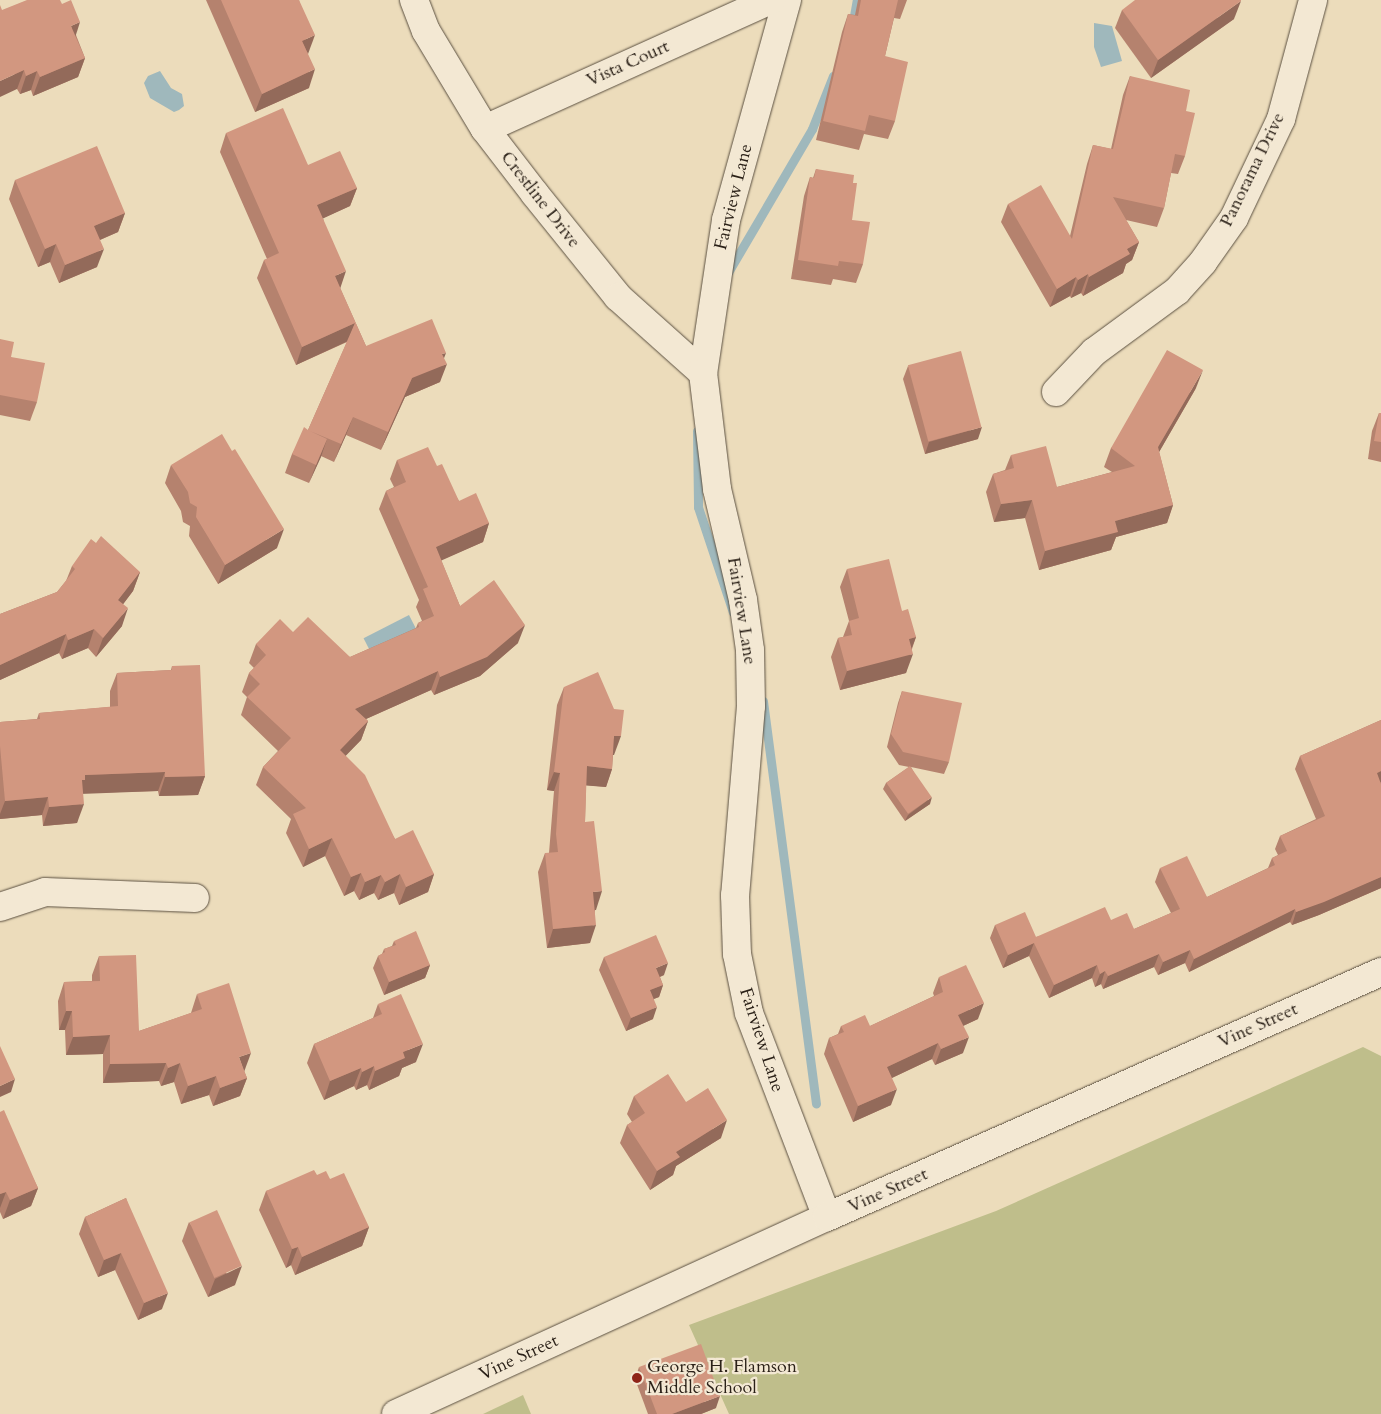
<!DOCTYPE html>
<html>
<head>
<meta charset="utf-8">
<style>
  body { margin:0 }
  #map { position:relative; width:1381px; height:1414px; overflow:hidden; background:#ecdcbb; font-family:Cardo,serif }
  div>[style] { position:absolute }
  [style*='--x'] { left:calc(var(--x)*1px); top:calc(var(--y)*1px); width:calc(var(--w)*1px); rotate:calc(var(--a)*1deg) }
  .green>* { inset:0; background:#bfbe8b }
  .water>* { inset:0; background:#9fb8bc; transform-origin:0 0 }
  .stream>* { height:9px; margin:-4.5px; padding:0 4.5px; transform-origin:4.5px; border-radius:4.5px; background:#9fb8bc }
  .roads { filter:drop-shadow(0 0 1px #5b5041) drop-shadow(0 0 1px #5b5041) }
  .minor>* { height:28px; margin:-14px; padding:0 14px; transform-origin:14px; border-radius:14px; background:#f3e8d3 }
  .tertiary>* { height:28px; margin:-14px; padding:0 14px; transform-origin:14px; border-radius:14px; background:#f3e8d3 }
  .wall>* { inset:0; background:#b5826e }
  .shaded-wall>* { inset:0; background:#936a5a }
  .building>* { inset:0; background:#d29780; transform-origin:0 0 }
  .dots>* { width:14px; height:14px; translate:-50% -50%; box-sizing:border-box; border:2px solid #f3e8d3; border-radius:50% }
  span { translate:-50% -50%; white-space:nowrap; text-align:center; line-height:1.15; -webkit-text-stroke:4.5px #f3e8d3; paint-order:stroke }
  .street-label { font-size:18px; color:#2b2118 }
  .poi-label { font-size:18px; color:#2b2118 }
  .left { translate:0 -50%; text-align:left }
</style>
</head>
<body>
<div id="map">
  <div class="green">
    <div style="clip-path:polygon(1363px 1047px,1381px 1056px,1381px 1414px,729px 1414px,689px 1325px,996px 1211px)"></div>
    <div style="clip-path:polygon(523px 1395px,531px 1414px,483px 1414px)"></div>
  </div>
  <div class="water">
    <div style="clip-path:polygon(1094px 23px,1112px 26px,1122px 61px,1101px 67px,1094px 47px)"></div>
    <div style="clip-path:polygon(160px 71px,171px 88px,182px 94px,184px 106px,179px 110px,174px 112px,150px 98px,144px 83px,148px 76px)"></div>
    <div style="left:409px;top:615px;width:20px;height:51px;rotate:63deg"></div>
  </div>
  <div class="stream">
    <div style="--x:852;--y:27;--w:27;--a:-80"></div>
    <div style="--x:727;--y:274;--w:168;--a:-59.6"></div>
    <div style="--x:812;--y:129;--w:57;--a:-68.4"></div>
    <div style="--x:697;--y:431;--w:76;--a:89.2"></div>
    <div style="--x:698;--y:507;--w:111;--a:71.6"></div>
    <div style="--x:763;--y:701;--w:406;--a:82.5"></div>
  </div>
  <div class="roads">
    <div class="minor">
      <div style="--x:414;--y:0;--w:33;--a:69"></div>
      <div style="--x:426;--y:31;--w:114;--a:59"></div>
      <div style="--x:485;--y:129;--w:82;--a:52.4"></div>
      <div style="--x:535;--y:194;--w:132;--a:51.1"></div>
      <div style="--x:618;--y:297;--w:114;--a:41.8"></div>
      <div style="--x:787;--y:0;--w:228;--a:105.5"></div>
      <div style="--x:726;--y:220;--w:155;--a:98.5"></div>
      <div style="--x:703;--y:373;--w:117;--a:83.1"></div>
      <div style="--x:717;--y:489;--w:114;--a:76.8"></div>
      <div style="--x:743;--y:600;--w:50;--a:82"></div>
      <div style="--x:750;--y:650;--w:56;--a:89"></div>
      <div style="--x:751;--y:706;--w:190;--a:94.8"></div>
      <div style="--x:735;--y:895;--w:59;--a:88.1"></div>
      <div style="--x:737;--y:954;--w:60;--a:78.5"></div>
      <div style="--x:749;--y:1013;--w:218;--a:69.1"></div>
      <div style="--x:485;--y:129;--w:314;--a:-24.3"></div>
      <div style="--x:1056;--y:392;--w:55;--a:-46.5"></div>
      <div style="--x:1094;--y:352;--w:103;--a:-36.3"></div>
      <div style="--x:1177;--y:291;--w:39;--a:-48"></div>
      <div style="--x:1203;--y:262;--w:54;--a:-54.8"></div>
      <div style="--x:1234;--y:218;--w:110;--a:-64.6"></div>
      <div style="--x:1281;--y:119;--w:123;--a:-74.9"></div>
      <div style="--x:0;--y:907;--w:47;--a:-18.4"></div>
      <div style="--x:45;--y:892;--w:150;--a:2.3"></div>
    </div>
    <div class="tertiary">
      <div style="--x:396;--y:1414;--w:474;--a:-24.6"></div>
      <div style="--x:827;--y:1217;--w:606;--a:-23.86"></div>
    </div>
  </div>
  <div class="wall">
    <div style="clip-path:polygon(206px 0,299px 0,308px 54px,309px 88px,255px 112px)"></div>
    <div style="clip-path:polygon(858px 0,907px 0,900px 19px,894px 18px,885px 56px,895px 121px,888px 139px,864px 134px,859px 150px,816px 140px,842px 32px,848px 14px,855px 15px)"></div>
    <div style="clip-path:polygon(2px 10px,76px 35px,85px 58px,78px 77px,33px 96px,31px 90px,20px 94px,17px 89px)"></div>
    <div style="clip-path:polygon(1122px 10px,1234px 19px,1151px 78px,1115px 28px)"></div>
    <div style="clip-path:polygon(1130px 76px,1186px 111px,1185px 156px,1178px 174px,1171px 173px,1164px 208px,1157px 227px,1126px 220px,1139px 242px,1132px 260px,1126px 264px,1123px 273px,1083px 296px,1081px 293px,1071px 298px,1070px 296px,1050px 307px,1001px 222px,1008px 204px,1070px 236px,1087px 164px,1093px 145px,1111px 149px,1123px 95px)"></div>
    <div style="clip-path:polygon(226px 133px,308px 165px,357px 188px,350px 206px,323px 218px,340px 288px,366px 346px,444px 358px,440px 382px,405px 397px,381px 450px,346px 435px,334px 462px,321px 456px,309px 483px,285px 473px,292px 454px,308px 430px,347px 342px,296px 365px,257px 278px,264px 260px,267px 259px,220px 152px)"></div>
    <div style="clip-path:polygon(816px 169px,853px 183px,852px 220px,863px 264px,856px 283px,833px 279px,831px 285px,791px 279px,804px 196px,810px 177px,813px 178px)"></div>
    <div style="clip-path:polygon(15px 180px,125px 213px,118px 232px,100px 240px,97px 267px,59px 283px,50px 262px,38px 267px,9px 199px)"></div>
    <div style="clip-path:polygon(0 339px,11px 357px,37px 402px,30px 421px,0 415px)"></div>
    <div style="clip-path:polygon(908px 366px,978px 439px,925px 454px,903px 379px)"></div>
    <div style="clip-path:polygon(1196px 388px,1159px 452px,1173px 505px,1167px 523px,1116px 537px,1111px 550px,1039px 570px,1025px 518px,994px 522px,986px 492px,993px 474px,1005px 470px,1011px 455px,1057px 487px,1112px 472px,1104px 467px,1111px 448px)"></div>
    <div style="clip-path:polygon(1379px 413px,1381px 413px,1381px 462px,1368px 459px,1372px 431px)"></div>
    <div style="clip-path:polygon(397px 460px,437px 466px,459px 501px,489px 523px,483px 542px,441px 560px,460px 606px,518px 643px,480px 676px,434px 695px,431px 690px,366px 719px,368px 721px,361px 740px,345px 756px,395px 839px,434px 874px,428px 892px,399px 905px,394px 893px,378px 900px,374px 893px,359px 900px,354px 891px,344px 896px,325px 856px,303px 867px,286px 833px,291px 819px,256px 785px,263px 767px,278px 751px,241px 715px,247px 697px,242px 692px,249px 673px,254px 668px,249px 663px,256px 644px,293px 632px,350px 657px,416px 628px,418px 623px,422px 621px,416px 607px,419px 600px,379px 509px,386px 491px,394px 487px,390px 479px)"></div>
    <div style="clip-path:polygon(171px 465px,277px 548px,218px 584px,189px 536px,190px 526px,183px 522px,181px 511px,165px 483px)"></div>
    <div style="clip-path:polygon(72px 566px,140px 572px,133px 591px,123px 604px,122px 626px,96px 657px,88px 648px,62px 659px,59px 653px,0 680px,0 614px,57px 592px,66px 581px)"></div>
    <div style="clip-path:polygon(847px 569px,902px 611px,916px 637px,912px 649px,906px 673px,840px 690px,831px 657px,838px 638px,843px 637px,849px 621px,840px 587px)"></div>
    <div style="clip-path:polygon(172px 666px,205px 776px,198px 795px,159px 796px,158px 791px,83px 793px,77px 823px,43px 826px,42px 815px,0 819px,0 722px,37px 719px,39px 713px,110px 707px,110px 691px,117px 673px,171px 670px)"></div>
    <div style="clip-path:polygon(564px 687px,614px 755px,613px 755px,612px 769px,606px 787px,586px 785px,585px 822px,596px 910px,595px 910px,590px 943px,547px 948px,538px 872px,545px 853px,549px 853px,554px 791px,547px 790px,557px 705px)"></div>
    <div style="clip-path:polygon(902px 691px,949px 762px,944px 774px,911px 767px,930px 804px,905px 821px,883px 789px,886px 783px,909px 767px,899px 765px,887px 747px,898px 703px)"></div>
    <div style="clip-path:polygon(1381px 720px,1381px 888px,1319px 915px,1292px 925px,1290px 922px,1189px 972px,1185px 963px,1158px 975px,1154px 967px,1103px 989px,1101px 984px,1095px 987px,1092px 978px,1049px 998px,1029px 956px,1003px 968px,990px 938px,995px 925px,1036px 937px,1111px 920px,1134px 929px,1171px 913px,1155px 882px,1160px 868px,1207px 897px,1268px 868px,1272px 858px,1278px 855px,1275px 849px,1280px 836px,1316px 819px,1295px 769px,1300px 756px)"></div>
    <div style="clip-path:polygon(394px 941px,430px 965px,425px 978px,384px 995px,373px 968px,378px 956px,382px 954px,384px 949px,392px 946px)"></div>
    <div style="clip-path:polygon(99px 956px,139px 1031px,191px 1013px,197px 994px,244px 1071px,247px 1078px,240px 1096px,213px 1106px,209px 1095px,181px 1104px,174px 1082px,161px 1086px,159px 1081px,103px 1083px,103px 1054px,66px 1055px,65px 1030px,59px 1030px,58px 1001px,64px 982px,92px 981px,92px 975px)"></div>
    <div style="clip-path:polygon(604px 957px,664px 975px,660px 977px,663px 985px,659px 997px,654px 999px,653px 1019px,626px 1031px,599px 970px)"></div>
    <div style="clip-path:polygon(939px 977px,978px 1019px,963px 1026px,963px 1053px,935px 1065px,932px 1059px,892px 1078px,891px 1105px,853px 1122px,824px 1054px,829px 1038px,838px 1034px,841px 1026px,870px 1026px,934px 996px,933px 993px)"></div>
    <div style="clip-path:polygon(378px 1004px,416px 1062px,402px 1068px,399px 1076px,369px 1090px,367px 1085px,356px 1090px,354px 1086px,324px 1100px,307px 1063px,314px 1044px,373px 1018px)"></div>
    <div style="clip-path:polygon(634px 1096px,686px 1102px,721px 1138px,676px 1166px,673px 1175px,650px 1190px,620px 1143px,627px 1125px,632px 1122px,627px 1114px)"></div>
    <div style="clip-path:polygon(0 1112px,38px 1188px,31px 1206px,3px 1219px,0 1212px)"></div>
    <div style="clip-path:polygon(317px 1175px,330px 1179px,369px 1227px,362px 1246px,295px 1275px,291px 1265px,286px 1268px,259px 1210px,266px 1191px)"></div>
    <div style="clip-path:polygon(126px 1198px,162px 1309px,138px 1320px,115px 1270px,98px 1277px,79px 1234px,85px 1217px)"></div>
    <div style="clip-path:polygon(189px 1222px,235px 1285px,208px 1297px,182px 1241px)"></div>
    <div style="clip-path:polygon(639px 1367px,716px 1408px,701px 1414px,648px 1414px,635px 1379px)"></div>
  </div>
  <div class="shaded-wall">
    <div style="clip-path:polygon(1241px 1px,1234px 19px,1151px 78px,1158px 60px)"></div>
    <div style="clip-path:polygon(80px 22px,74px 41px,71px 26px)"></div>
    <div style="clip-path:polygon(315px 35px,308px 54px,302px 41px)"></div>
    <div style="clip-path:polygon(85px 58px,78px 77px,33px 96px,40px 77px)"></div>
    <div style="clip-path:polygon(315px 69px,309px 88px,255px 112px,262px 94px)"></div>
    <div style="clip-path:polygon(24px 70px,17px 89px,0 97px,0 81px)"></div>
    <div style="clip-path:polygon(37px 71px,31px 90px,20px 94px,26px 76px)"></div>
    <div style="clip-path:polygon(357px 188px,350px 206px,311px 224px,317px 205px)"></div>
    <div style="clip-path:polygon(125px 213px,118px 232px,88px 245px,94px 226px)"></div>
    <div style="clip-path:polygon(1139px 242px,1132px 260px,1126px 264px,1123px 273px,1083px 296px,1089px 277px,1127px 249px)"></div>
    <div style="clip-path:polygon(56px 244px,50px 262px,38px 267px,45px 249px)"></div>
    <div style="clip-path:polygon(104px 249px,97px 267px,59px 283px,65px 265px)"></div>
    <div style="clip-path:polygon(346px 271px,340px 289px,335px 276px)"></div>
    <div style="clip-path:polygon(1088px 274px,1081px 293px,1071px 298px,1078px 280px)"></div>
    <div style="clip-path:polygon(1076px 277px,1070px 296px,1050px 307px,1057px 289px)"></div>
    <div style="clip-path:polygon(355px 323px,348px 341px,296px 365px,302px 347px)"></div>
    <div style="clip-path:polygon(446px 353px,441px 366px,447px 364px,440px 382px,405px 397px,381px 450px,388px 432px,412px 378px,442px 354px)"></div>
    <div style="clip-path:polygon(1203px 370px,1196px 388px,1151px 466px,1158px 447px)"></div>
    <div style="clip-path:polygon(353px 417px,346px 435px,334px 462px,341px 444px)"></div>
    <div style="clip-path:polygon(982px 427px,978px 439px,925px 454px,929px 442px)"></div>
    <div style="clip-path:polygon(327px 439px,321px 457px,309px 483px,316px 465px)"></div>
    <div style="clip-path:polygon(1032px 500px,1025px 518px,994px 522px,1001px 504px)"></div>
    <div style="clip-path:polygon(1173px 505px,1167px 523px,1116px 537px,1111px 550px,1039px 570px,1045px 551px,1115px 521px)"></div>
    <div style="clip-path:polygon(489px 523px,483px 542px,429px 566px,436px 547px)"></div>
    <div style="clip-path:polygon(284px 529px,277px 548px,218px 584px,225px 565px)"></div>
    <div style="clip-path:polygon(140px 572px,133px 591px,112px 619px,118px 600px)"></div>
    <div style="clip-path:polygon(128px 608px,122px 626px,96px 657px,103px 638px)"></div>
    <div style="clip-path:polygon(525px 625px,518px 643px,480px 676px,434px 695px,440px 677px)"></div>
    <div style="clip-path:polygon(94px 629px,88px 648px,62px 659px,68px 640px)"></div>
    <div style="clip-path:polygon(66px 634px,59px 653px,0 680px,0 665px)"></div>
    <div style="clip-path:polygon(916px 637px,909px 655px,913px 654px,906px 673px,840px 690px,847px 671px,909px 639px)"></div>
    <div style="clip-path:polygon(438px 671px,431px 690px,348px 727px,355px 709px)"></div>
    <div style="clip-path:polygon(368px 721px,361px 740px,333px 769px,340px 750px)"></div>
    <div style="clip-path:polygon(614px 736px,621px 736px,614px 755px,608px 755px)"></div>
    <div style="clip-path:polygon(587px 766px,612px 769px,606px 787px,580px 785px)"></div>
    <div style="clip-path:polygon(1381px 771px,1381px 782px,1372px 787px,1377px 773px)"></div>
    <div style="clip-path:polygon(165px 772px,158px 791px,80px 794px,82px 780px,85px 775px)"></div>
    <div style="clip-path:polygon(554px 772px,560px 773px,554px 791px,547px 790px)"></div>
    <div style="clip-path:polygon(205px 776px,198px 795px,159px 796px,165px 777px)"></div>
    <div style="clip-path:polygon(48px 797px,42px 815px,0 819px,0 814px,5px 801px)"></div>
    <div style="clip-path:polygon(932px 797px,930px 804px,905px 821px,908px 815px)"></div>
    <div style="clip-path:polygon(84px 804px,77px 823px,43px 826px,49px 807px)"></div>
    <div style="clip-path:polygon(332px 838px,325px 856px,303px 867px,309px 849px)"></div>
    <div style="clip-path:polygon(361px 873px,354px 891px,344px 896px,351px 877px)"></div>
    <div style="clip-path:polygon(400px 874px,394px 893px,378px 900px,385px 882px)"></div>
    <div style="clip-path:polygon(434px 874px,428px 892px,399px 905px,406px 887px)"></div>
    <div style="clip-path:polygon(381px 875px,374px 893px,359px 900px,365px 882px)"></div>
    <div style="clip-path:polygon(1381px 877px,1381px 888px,1319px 915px,1292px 925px,1296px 912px)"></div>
    <div style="clip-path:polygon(602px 891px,596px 910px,586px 911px,593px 892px)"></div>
    <div style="clip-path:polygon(1295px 909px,1290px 922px,1189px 972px,1194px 959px)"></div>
    <div style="clip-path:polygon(596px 925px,590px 943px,547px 948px,553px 929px)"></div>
    <div style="clip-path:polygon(1034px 943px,1029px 956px,1003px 968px,1008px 955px)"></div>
    <div style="clip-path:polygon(1190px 950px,1185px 963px,1158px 975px,1163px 962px)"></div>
    <div style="clip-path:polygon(1159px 954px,1154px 967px,1103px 989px,1108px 976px)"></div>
    <div style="clip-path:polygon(668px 963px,664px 975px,652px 980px,656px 968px)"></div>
    <div style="clip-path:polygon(430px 965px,425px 978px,384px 995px,389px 982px)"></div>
    <div style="clip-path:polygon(1097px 965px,1092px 978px,1049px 998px,1054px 985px)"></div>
    <div style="clip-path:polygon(1105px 971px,1101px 984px,1095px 987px,1100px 974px)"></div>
    <div style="clip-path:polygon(663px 985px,659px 997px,645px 1002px,650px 990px)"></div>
    <div style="clip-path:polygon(984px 1003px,978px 1019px,952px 1031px,958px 1015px)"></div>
    <div style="clip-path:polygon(657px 1007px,653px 1019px,626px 1031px,631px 1018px)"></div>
    <div style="clip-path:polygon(66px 1011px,72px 1011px,65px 1030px,59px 1030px)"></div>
    <div style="clip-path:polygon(110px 1035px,103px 1054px,66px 1055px,73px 1037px)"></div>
    <div style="clip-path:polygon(969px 1037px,963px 1053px,935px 1065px,941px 1049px)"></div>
    <div style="clip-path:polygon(938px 1043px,932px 1059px,881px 1083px,887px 1067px)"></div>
    <div style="clip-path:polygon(423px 1044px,416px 1062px,402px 1068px,399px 1076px,369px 1090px,375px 1071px,403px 1052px)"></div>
    <div style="clip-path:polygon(251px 1053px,244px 1072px,239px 1057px)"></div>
    <div style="clip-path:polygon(166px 1063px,159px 1081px,103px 1083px,110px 1064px)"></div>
    <div style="clip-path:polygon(180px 1063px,174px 1082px,161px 1086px,168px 1068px)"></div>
    <div style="clip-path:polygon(374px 1066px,367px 1085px,356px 1090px,362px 1072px)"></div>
    <div style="clip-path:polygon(361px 1068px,354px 1086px,324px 1100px,330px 1081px)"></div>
    <div style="clip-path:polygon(216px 1076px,209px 1095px,181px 1104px,188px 1086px)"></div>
    <div style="clip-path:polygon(247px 1078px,240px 1096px,213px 1106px,220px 1088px)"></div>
    <div style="clip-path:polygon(15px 1079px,11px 1092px,0 1097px,0 1086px)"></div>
    <div style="clip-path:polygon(897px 1089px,891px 1105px,853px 1122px,858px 1106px)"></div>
    <div style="clip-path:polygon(727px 1120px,721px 1138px,676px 1166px,673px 1175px,650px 1190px,657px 1171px,676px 1152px)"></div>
    <div style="clip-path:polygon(38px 1188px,31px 1206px,3px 1219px,10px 1200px)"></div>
    <div style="clip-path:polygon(6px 1192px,0 1208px,0 1194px)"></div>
    <div style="clip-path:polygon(369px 1227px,362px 1246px,295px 1275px,302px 1257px)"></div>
    <div style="clip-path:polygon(298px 1247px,291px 1265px,286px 1268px,292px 1249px)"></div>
    <div style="clip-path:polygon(121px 1253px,115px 1270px,98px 1277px,104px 1260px)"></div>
    <div style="clip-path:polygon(242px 1266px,235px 1285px,208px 1297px,215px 1279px)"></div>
    <div style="clip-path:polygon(168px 1293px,162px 1309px,138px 1320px,144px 1303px)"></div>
    <div style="clip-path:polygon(720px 1396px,716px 1408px,701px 1414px,672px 1414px)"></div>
  </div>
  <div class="building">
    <div style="clip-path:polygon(27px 0,60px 0,62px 4px,71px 0,80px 22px,71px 26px,85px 58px,40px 77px,37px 71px,26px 76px,24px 70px,0 81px,0 5px,2px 10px)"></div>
    <div style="clip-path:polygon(221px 0,299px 0,315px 35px,302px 41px,315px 69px,262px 94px)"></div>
    <div style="clip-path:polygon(861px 0,898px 0,885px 56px,908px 62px,895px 121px,869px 115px,865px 131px,823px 121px,848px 14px,858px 16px)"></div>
    <div style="clip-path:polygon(1135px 0,1241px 0,1241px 1px,1158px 60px,1122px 10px)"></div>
    <div style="clip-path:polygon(1130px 76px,1190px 90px,1186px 111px,1195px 113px,1185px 156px,1175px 154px,1164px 208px,1113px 197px,1139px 242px,1127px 249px,1130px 254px,1089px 277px,1088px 274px,1078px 280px,1076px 277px,1057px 289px,1008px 204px,1041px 185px,1072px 239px,1093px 145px,1113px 149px)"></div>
    <div style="clip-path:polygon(283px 108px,308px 165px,340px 151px,357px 188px,317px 205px,346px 271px,335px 276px,366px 346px,432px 319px,446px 353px,442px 354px,447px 364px,412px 378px,388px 432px,353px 417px,341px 444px,310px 431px,327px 439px,316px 465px,292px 454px,304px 427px,308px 430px,355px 323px,302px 347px,264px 260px,279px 253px,226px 133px)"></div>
    <div style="clip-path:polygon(97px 146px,125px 213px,94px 226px,104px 249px,65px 265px,56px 244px,45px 249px,15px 180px)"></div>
    <div style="clip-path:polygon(816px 169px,854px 175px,853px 183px,857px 183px,852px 220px,870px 222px,863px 264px,839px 261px,838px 266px,798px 260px,810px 177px,814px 178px)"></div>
    <div style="clip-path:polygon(0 339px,14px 342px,11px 357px,45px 363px,37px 402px,0 395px)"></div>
    <div style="clip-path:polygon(1167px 350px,1203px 370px,1158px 447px,1173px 505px,1115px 521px,1118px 532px,1045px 551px,1032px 500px,1001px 504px,993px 474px,1014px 468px,1011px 455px,1046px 446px,1057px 487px,1135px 466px,1111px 448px)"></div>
    <div style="left:961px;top:351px;width:79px;height:55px;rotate:75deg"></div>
    <div style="clip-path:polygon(1379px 413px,1381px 413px,1381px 442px,1374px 441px)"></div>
    <div style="clip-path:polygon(222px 434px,232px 451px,235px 449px,284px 529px,225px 565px,196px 517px,197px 507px,190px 503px,188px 492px,171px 465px)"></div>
    <div style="clip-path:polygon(428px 447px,437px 466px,442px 464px,459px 501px,476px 493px,489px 523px,436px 547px,460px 606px,494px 580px,525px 625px,487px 657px,440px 677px,438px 671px,355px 709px,368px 721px,340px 750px,365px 775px,395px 839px,413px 830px,434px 874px,406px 887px,400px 874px,385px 882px,381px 875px,365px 882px,361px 873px,351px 877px,332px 838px,309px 849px,293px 814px,306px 808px,263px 767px,291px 738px,247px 697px,260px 684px,249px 673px,266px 655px,256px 644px,280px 619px,293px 632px,308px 617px,350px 657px,419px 627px,418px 623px,434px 616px,423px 589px,428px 587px,386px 491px,406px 482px,397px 460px)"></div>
    <div style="clip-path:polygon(101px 536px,140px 572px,118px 600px,128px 608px,103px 638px,94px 629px,68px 640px,66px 634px,0 665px,0 614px,57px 592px,75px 569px,72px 566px,91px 539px,96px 543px)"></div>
    <div style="clip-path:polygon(889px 559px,902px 611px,908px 609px,916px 637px,909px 639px,913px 654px,847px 671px,838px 638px,852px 635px,849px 621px,859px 618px,847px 569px)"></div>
    <div style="clip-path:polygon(200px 665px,205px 776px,165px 777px,165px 772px,85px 775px,85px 780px,82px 780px,84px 804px,49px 807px,48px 797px,5px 801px,0 746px,0 722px,40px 719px,39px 713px,118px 706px,117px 673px,172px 670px,172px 666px)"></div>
    <div style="clip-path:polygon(598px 672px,614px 709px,624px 710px,621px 736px,614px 736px,612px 769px,587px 766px,585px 822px,594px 821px,602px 891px,593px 892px,596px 925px,553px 929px,545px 853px,558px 852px,556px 834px,560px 773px,554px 772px,564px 687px)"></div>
    <div style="clip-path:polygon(902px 691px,962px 703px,949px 762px,903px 752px,891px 734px)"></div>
    <div style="clip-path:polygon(1381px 720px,1381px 771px,1377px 773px,1381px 784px,1381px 877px,1324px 902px,1296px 912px,1295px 909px,1194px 959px,1190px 950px,1163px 962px,1159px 954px,1108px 976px,1105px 971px,1100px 974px,1097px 965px,1054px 985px,1034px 943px,1008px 955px,995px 925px,1025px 912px,1036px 937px,1105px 907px,1111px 920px,1127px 913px,1134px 929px,1180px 909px,1160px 868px,1187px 856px,1207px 897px,1275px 865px,1272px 858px,1287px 851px,1280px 836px,1325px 816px,1300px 756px)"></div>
    <div style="left:910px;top:766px;width:38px;height:29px;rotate:55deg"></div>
    <div style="clip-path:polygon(416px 931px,430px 965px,389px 982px,378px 956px,385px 952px,384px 949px,396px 945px,394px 941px)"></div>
    <div style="clip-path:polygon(656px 935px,668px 963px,656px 968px,663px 985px,650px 990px,657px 1007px,631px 1018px,604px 957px)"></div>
    <div style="clip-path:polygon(136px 955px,139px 1031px,202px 1009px,197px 994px,229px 983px,251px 1053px,239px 1057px,247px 1078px,220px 1088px,216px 1076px,188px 1086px,180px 1063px,168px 1068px,166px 1063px,110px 1064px,110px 1035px,73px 1037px,72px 1011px,66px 1011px,64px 982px,100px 981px,99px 956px)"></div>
    <div style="clip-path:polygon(966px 965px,984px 1003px,958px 1015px,969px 1037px,941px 1049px,938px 1043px,887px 1067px,897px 1089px,858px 1106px,829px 1038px,844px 1032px,841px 1026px,865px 1015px,870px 1026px,943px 992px,939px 977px)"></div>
    <div style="clip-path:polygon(401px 994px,423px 1044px,403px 1052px,405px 1058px,375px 1071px,374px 1066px,362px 1072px,361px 1068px,330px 1081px,314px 1044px,382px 1014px,378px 1004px)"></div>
    <div style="clip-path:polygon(0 1046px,15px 1079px,0 1086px)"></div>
    <div style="clip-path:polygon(668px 1074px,686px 1102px,708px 1088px,727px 1120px,676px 1152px,680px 1157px,657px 1171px,627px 1125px,645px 1113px,634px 1096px)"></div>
    <div style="clip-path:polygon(4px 1110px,38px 1188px,10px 1200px,6px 1192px,0 1194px,0 1112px)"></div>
    <div style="clip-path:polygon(314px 1170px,317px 1175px,326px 1171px,330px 1179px,344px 1173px,369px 1227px,302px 1257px,298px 1247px,292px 1249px,266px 1191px)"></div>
    <div style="clip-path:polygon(126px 1198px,168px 1293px,144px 1303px,121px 1253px,104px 1260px,85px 1217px)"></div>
    <div style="left:217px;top:1210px;width:61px;height:30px;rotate:66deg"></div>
    <div style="clip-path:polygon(701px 1344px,720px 1396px,672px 1414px,657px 1414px,639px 1367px)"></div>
  </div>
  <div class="dots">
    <div style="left:637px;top:1378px;background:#8f2418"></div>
  </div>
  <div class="street-label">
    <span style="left:628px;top:64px;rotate:-24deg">Vista Court</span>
    <span style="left:1253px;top:170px;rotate:-64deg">Panorama Drive</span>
    <span style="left:734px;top:197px;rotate:-76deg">Fairview Lane</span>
    <span style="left:540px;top:200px;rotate:52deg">Crestline Drive</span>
    <span style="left:741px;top:611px;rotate:81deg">Fairview Lane</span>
    <span style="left:1258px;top:1026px;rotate:-24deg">Vine Street</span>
    <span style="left:761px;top:1040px;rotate:72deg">Fairview Lane</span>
    <span style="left:888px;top:1191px;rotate:-24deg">Vine Street</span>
    <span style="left:519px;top:1358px;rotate:-25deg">Vine Street</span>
  </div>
  <div class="poi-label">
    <span class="left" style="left:647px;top:1378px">George H. Flamson<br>Middle School</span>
  </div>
</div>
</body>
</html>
